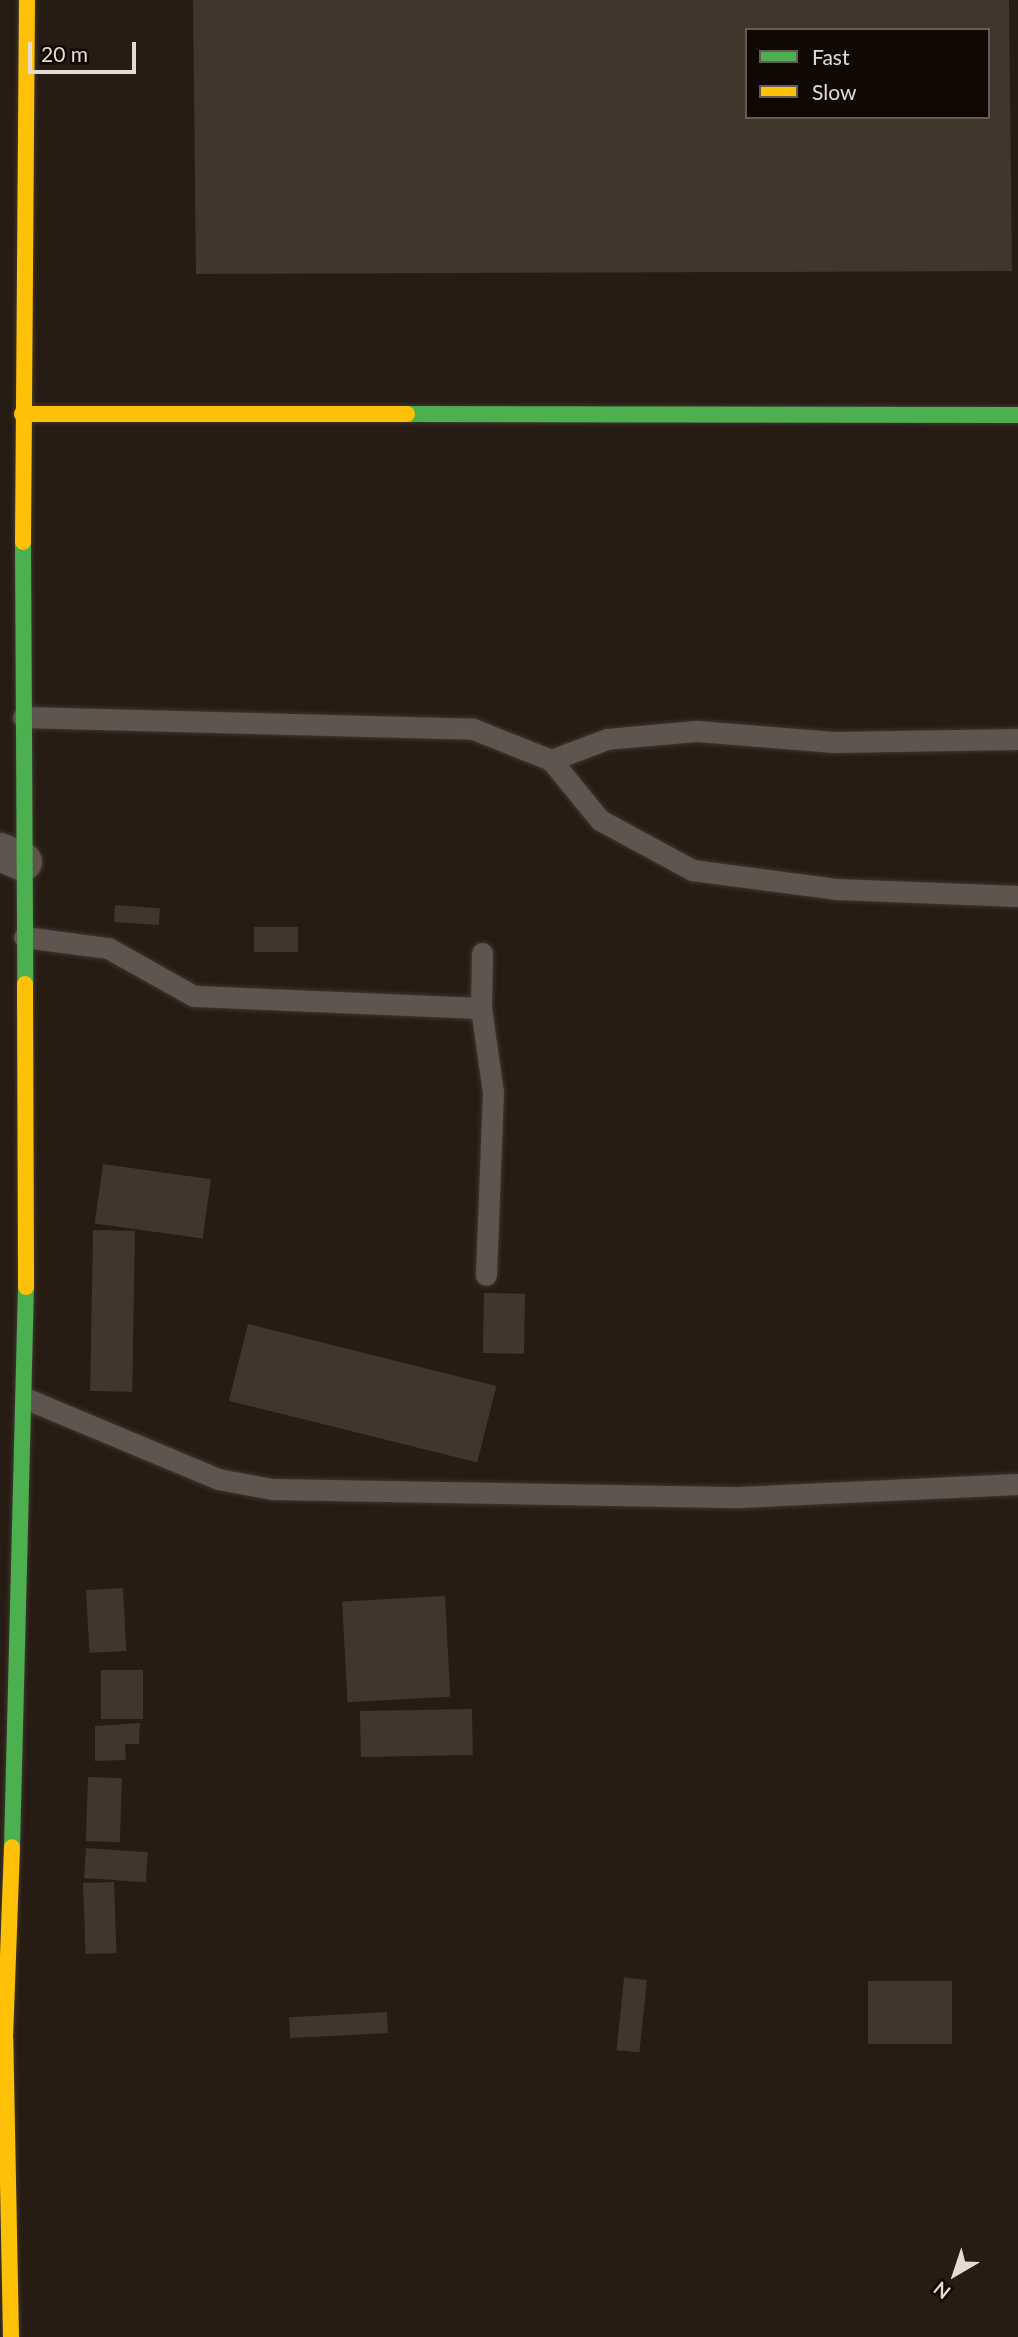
<!DOCTYPE html>
<html>
<head>
<meta charset="utf-8">
<style>
  body { margin:0 }
  #map { position:relative; width:1018px; height:2337px; overflow:hidden; background:#271c13; font-family:Lato,sans-serif }
  div>[style] { position:absolute }
  [style*='--x'] { left:calc(var(--x)*1px); top:calc(var(--y)*1px); width:calc(var(--w)*1px); rotate:calc(var(--a)*1deg) }
  .building>* { inset:0; background:#40362c; transform-origin:0 0 }
  .roads { filter:drop-shadow(0 0 2px #3f362f) drop-shadow(0 0 2px #3f362f) }
  .lane>* { height:21px; margin:-10.5px; padding:0 10.5px; transform-origin:10.5px; border-radius:10.5px; background:#5d554e }
  .street>* { height:38px; margin:-19px; padding:0 19px; transform-origin:19px; border-radius:19px; background:#5d554e }
  .fast>* { height:16px; margin:-8px; padding:0 8px; transform-origin:8px; border-radius:8px; background:#4caf50 }
  .slow>* { height:16px; margin:-8px; padding:0 8px; transform-origin:8px; border-radius:8px; background:#ffc107 }
  span { translate:-50% -50%; white-space:nowrap; text-align:center; line-height:1.15; -webkit-text-stroke:5px #100803; paint-order:stroke }
  .legend { position:absolute; left:745px; top:28px; width:245px; height:91px; box-sizing:border-box; background:#100803; border:2px solid #665c55; margin:0; padding:9px 12px; list-style:none; font-size:21px; color:#e7dacf }
  .legend li { display:flex; align-items:center; gap:14px; height:35px }
  .legend b { width:35px; border:2px solid #665c55 }
  .north { position:absolute; left:920px; top:2239px; width:70px; height:70px; -webkit-text-stroke:5px #100803; paint-order:stroke; rotate:219deg; font-size:19px; font-weight:700; line-height:28px; text-align:center; color:#e7dacf }
  .north::after { content:''; display:block; margin:auto; width:24px; height:32px; background:#e7dacf; clip-path:polygon(50% 0,100% 100%,50% 72%,0 100%) }
  .scale { position:absolute; left:28px; top:42px; width:108px; height:32px; box-sizing:border-box; border:4px solid #e7dacf; border-top:0; padding-left:9px; font-size:21px; line-height:24px; white-space:nowrap; color:#e7dacf; -webkit-text-stroke:5px #100803; paint-order:stroke }
</style>
</head>
<body>
<div id="map">
  <div class="building">
    <div style="clip-path:polygon(evenodd,193px 0,1009px 0,1012px 271px,196px 274px,193px 0,747px 30px,988px 30px,988px 117px,747px 117px,747px 30px)"></div>
    <div style="left:115px;top:905px;width:45px;height:17px;rotate:4deg"></div>
    <div style="left:254px;top:927px;width:44px;height:25px"></div>
    <div style="left:103px;top:1164px;width:109px;height:60px;rotate:8deg"></div>
    <div style="left:93px;top:1230px;width:42px;height:161px;rotate:1deg"></div>
    <div style="left:484px;top:1293px;width:41px;height:60px;rotate:1deg"></div>
    <div style="left:248px;top:1324px;width:256px;height:79px;rotate:14deg"></div>
    <div style="left:123px;top:1588px;width:63px;height:37px;rotate:87deg"></div>
    <div style="left:445px;top:1596px;width:101px;height:103px;rotate:87deg"></div>
    <div style="left:101px;top:1670px;width:42px;height:49px"></div>
    <div style="left:472px;top:1709px;width:46px;height:112px;rotate:89deg"></div>
    <div style="clip-path:polygon(140px 1723px,139px 1744px,125px 1744px,126px 1760px,95px 1761px,95px 1726px)"></div>
    <div style="left:88px;top:1777px;width:34px;height:64px;rotate:2deg"></div>
    <div style="left:86px;top:1848px;width:62px;height:30px;rotate:4deg"></div>
    <div style="left:114px;top:1882px;width:71px;height:31px;rotate:88deg"></div>
    <div style="left:647px;top:1980px;width:73px;height:23px;rotate:96deg"></div>
    <div style="left:952px;top:1981px;width:63px;height:84px;rotate:90deg"></div>
    <div style="left:387px;top:2012px;width:21px;height:98px;rotate:87deg"></div>
  </div>
  <div class="roads">
    <div class="lane">
      <div style="--x:23;--y:717;--w:450;--a:1.5"></div>
      <div style="--x:473;--y:729;--w:84;--a:21.7"></div>
      <div style="--x:1018;--y:739;--w:184;--a:179.1"></div>
      <div style="--x:834;--y:742;--w:138;--a:-175.4"></div>
      <div style="--x:696;--y:731;--w:89;--a:174.9"></div>
      <div style="--x:607;--y:739;--w:60;--a:159.4"></div>
      <div style="--x:551;--y:760;--w:77;--a:50.8"></div>
      <div style="--x:600;--y:820;--w:105;--a:28.5"></div>
      <div style="--x:692;--y:870;--w:145;--a:7.5"></div>
      <div style="--x:836;--y:889;--w:182;--a:2.2"></div>
      <div style="--x:24;--y:937;--w:85;--a:7.5"></div>
      <div style="--x:108;--y:948;--w:98;--a:29.2"></div>
      <div style="--x:194;--y:996;--w:287;--a:2.4"></div>
      <div style="--x:482;--y:953;--w:55;--a:91"></div>
      <div style="--x:481;--y:1008;--w:85;--a:81.9"></div>
      <div style="--x:493;--y:1092;--w:183;--a:92.2"></div>
      <div style="--x:27;--y:1399;--w:207;--a:22.7"></div>
      <div style="--x:218;--y:1479;--w:55;--a:10.5"></div>
      <div style="--x:272;--y:1489;--w:468;--a:1"></div>
      <div style="--x:740;--y:1497;--w:278;--a:-2.7"></div>
    </div>
    <div class="street">
      <div style="--x:0;--y:852;--w:25;--a:23"></div>
    </div>
    <div class="fast">
      <div style="--x:407;--y:414;--w:611;--a:0.09"></div>
      <div style="--x:23;--y:542;--w:442;--a:89.7"></div>
      <div style="--x:12;--y:1847;--w:560;--a:-88.57"></div>
    </div>
    <div class="slow">
      <div style="--x:22;--y:414;--w:385;--a:0"></div>
      <div style="--x:23;--y:542;--w:542;--a:-89.58"></div>
      <div style="--x:25;--y:984;--w:303;--a:89.8"></div>
      <div style="--x:11;--y:2337;--w:299;--a:-91.1"></div>
      <div style="--x:5;--y:2038;--w:191;--a:-87.9"></div>
    </div>
  </div>
  <ul class="legend">
  <li><b style="height:9px;background:#4caf50"></b>Fast</li>
  <li><b style="height:9px;background:#ffc107"></b>Slow</li>
  </ul>
  <div class="north">N</div>
  <div class="scale">20 m</div>
</div>
</body>
</html>
